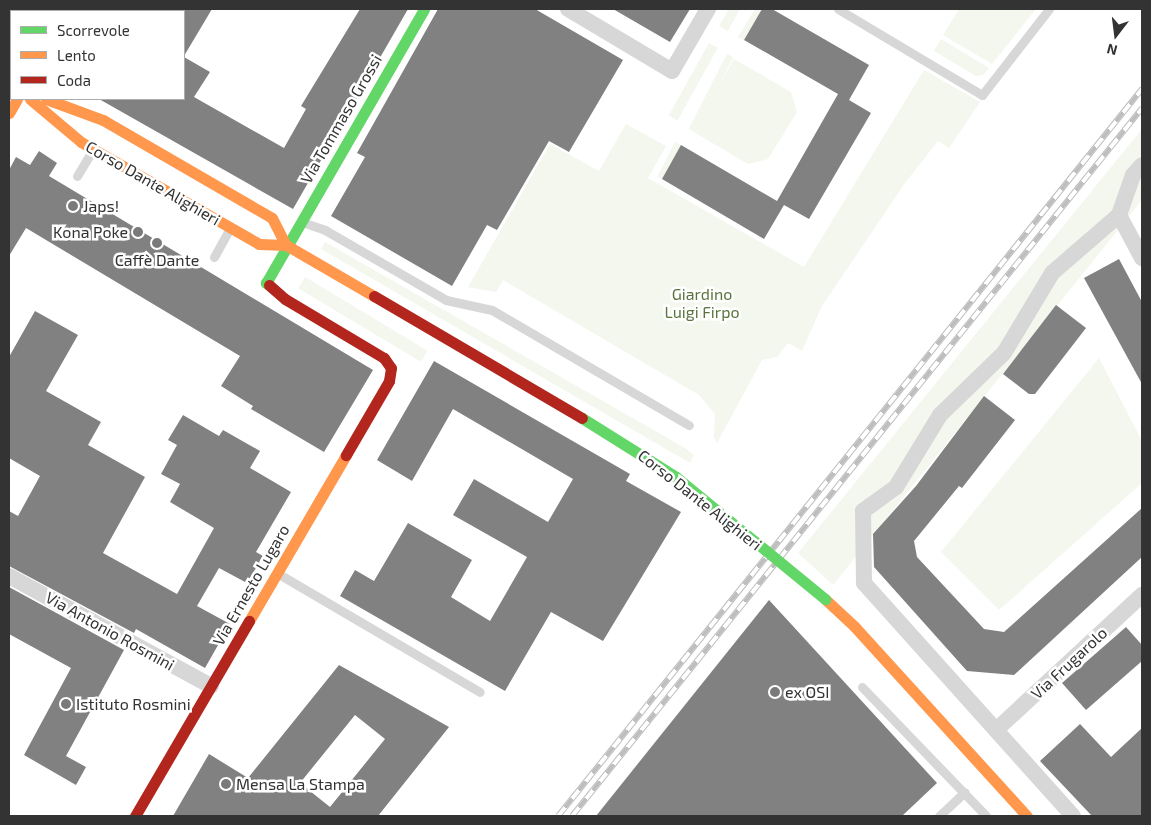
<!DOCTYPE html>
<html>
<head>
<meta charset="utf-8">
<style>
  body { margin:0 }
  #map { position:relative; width:1151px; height:825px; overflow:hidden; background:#fff; font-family:"Exo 2",sans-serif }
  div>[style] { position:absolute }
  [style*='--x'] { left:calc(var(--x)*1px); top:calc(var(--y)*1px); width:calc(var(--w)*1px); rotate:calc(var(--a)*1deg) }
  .green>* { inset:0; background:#f3f7ee; transform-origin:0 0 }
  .building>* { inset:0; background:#818181 }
  .lane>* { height:9px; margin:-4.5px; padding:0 4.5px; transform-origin:4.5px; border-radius:4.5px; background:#d7d7d7 }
  .street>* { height:16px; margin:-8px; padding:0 8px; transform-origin:8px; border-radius:8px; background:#d7d7d7 }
  .fast>* { height:11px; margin:-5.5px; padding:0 5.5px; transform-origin:5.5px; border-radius:5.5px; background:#63d668 }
  .slow>* { height:11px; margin:-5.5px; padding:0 5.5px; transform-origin:5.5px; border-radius:5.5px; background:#ff974d }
  .jam>* { height:11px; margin:-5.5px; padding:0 5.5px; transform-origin:5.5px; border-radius:5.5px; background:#b3261e }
  .rail>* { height:5.5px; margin-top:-2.75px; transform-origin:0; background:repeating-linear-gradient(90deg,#fff 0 11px,#bebebe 0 22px); box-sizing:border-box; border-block:1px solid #bebebe }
  .fast-bridge>* { height:11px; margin:-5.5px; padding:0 5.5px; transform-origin:5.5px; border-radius:5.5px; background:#63d668 }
  .dots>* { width:14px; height:14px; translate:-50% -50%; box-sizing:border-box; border:2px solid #fff; border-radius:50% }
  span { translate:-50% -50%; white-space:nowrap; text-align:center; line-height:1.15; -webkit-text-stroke:5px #fff; paint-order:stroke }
  .street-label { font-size:16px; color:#333 }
  .poi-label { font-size:16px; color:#333 }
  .left { translate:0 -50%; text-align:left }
  .right { translate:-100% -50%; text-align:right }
  .park-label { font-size:16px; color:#59733c }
  .frame { position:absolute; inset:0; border:10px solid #333; pointer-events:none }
  .legend { position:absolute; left:10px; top:10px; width:175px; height:90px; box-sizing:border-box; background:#fff; border:1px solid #adadad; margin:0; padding:6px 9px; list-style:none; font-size:15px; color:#333 }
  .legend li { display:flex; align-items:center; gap:10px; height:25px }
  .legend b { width:25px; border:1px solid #adadad }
  .north { position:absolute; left:1091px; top:10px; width:50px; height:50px; -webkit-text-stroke:4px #fff; paint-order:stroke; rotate:195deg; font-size:14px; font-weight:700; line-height:20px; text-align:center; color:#333 }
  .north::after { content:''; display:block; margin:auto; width:18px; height:22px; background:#333; clip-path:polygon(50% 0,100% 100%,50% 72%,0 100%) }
</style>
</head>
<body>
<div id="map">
  <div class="green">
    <div style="clip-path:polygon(729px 9px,740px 9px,728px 31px,719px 26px)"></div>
    <div style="clip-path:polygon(755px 9px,762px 9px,744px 40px,738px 37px)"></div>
    <div style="clip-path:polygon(959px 9px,1036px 9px,992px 64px,943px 35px)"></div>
    <div style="clip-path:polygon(941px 39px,989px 68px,983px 75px,976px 76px,934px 51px)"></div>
    <div style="left:709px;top:43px;width:10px;height:83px;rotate:29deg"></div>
    <div style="left:727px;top:54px;width:7px;height:84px;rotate:27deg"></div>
    <div style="clip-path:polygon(734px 59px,791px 92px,797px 112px,768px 159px,748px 164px,692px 131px)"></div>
    <div style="clip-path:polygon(924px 70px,980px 102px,949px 148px,938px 141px,905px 183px,822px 306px,802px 351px,788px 343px,777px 357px,762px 360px,717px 443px,714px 438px,715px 414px,699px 395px,503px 280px,496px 292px,468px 287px,550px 144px,599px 171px,626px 124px,666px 146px,648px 178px,804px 267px)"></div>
    <div style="clip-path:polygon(1142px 129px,1142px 200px,833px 585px,798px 553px)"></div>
    <div style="left:675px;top:142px;width:7px;height:39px;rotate:27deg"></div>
    <div style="clip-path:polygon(325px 242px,685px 448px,694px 455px,690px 463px,321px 249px)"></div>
    <div style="left:305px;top:277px;width:143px;height:13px;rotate:31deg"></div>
    <div style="clip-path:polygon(1099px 358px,1142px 441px,1142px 483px,999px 610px,941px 552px)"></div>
  </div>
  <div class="building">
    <div style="clip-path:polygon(184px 9px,212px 9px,184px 56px)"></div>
    <div style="clip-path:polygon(360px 9px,408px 9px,293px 209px,99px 99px,184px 99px,184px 57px,210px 72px,194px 97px,284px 148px,306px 109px,301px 106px)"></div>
    <div style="clip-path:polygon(438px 9px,535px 9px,623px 60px,569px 152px,549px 141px,497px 230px,487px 225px,452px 286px,331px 216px,365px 157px,357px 153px)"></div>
    <div style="clip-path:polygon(613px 9px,690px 9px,670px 42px)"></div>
    <div style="clip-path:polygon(762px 9px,772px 9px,869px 65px,849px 100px,871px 113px,809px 219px,784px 205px,764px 239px,662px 179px,681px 145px,777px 201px,838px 94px,744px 40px)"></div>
    <div style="clip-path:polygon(39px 151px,57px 163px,49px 176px,373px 370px,324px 452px,251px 409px,253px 406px,221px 386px,240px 356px,26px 228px,9px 256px,9px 170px,16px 157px,30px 165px)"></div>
    <div style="clip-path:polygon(1119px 259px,1142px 302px,1142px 384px,1084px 278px)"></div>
    <div style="clip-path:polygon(1056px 305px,1086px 328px,1035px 394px,1029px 394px,1003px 374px)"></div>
    <div style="clip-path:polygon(35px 311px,78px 335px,46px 391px,101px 422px,88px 445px,145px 477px,103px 553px,177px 594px,214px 528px,170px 502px,180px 484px,161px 474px,177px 445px,168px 440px,183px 415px,219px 436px,223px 430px,260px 451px,250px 468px,291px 492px,256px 552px,263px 556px,247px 583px,219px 568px,197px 606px,230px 624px,205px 668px,136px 629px,134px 633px,9px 566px,9px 511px,18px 516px,40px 476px,9px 458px,9px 357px)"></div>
    <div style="clip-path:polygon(434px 361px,630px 474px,626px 481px,681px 512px,603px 641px,551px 612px,505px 691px,340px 596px,355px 570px,374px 581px,408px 523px,472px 560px,451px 597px,490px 621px,527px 557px,453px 515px,474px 479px,548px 522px,573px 479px,453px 409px,412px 481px,377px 460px)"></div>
    <div style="clip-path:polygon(984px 396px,1015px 420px,962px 488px,959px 486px,914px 541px,917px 557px,984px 629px,1004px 632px,1142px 508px,1142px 557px,1014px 675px,967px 671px,874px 567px,873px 534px,916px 486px)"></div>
    <div style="clip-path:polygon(9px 587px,124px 650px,66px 756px,86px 767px,76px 785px,24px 755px,71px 668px,9px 634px)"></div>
    <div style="clip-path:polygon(769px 600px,937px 783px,902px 816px,596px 816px)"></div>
    <div style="clip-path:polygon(1126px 627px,1142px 645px,1142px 661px,1086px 710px,1062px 683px)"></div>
    <div style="clip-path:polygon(evenodd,339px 665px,449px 727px,378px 816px,173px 816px,209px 754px,248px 778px,339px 665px,355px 715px,385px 739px,330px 807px,300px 783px,355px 715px)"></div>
    <div style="clip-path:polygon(1080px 724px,1111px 757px,1142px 728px,1142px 816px,1092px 816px,1040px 761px)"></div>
  </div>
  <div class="lane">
    <div style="--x:838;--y:9;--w:168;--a:30.8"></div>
    <div style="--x:982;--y:95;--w:109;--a:-52.1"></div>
    <div style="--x:77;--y:176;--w:31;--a:-59"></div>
    <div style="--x:302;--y:222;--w:24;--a:19"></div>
    <div style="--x:325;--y:230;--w:140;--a:30"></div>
    <div style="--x:446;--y:300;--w:47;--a:12.3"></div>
    <div style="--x:492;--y:310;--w:228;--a:30.3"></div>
    <div style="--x:214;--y:257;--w:33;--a:-61"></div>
    <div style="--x:277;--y:573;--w:235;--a:30.4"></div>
    <div style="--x:862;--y:687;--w:179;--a:46.1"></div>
    <div style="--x:939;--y:816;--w:35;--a:-43"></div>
  </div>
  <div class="street">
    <div style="--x:568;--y:9;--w:121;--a:30.8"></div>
    <div style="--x:672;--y:71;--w:72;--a:-59.9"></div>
    <div style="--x:141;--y:11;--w:2;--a:-63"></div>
    <div style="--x:1119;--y:215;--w:49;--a:61.9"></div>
    <div style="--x:9;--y:576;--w:230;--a:28.6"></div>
    <div style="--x:996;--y:730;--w:199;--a:-42.8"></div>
    <div style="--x:1073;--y:816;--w:313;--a:-131.9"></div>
    <div style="--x:864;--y:583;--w:72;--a:-90.8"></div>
    <div style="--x:863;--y:511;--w:41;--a:-36"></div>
    <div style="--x:896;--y:487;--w:84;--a:-58.6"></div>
    <div style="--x:940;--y:415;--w:89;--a:-44.1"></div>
    <div style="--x:1004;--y:353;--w:93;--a:-59"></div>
    <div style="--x:1052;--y:273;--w:89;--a:-40.9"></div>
    <div style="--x:1119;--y:215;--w:42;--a:-70.7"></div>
    <div style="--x:1133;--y:175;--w:13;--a:-48"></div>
  </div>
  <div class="fast">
    <div style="--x:68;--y:11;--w:2;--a:-63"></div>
    <div style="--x:269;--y:285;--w:4;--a:-146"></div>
    <div style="--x:266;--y:283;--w:316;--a:-60"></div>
    <div style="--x:582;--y:418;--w:111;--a:32.1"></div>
  </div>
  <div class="slow">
    <div style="--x:30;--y:99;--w:67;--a:40.1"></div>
    <div style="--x:81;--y:142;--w:205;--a:29.8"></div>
    <div style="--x:259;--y:244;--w:27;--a:2"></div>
    <div style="--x:286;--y:245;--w:102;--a:30.1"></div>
    <div style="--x:46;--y:99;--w:61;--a:20.2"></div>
    <div style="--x:103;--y:120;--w:195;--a:30.1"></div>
    <div style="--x:272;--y:218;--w:30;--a:63"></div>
    <div style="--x:9;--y:113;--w:16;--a:-60"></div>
    <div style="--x:825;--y:599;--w:40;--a:43"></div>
    <div style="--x:854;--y:626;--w:257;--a:47.7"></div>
    <div style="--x:249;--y:621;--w:192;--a:-59.7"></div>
  </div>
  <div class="jam">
    <div style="--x:269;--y:285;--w:21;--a:41"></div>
    <div style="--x:285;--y:299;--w:115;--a:30.8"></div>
    <div style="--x:384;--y:358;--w:12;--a:55"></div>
    <div style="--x:391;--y:368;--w:13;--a:99"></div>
    <div style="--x:389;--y:381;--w:86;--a:120.2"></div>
    <div style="--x:374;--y:296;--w:241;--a:30.4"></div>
    <div style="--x:135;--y:816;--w:226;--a:-59.7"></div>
  </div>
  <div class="rail">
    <div style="--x:558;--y:816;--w:933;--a:-51.23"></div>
    <div style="--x:572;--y:816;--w:909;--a:-51.16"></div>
  </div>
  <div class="fast-bridge">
    <div style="--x:676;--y:477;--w:193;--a:39.3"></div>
  </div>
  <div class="dots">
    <div style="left:73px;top:206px;background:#7a7a7a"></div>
    <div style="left:138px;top:232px;background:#7a7a7a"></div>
    <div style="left:157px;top:243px;background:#7a7a7a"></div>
    <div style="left:775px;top:692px;background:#7a7a7a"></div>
    <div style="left:66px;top:704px;background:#7a7a7a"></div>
    <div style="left:226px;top:784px;background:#7a7a7a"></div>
  </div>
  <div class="street-label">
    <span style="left:341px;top:119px;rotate:-60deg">Via Tommaso Grossi</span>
    <span style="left:153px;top:183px;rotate:30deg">Corso Dante Alighieri</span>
    <span style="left:700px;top:500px;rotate:38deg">Corso Dante Alighieri</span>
    <span style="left:251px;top:585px;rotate:-60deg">Via Ernesto Lugaro</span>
    <span style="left:110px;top:631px;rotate:29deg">Via Antonio Rosmini</span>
    <span style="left:1069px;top:663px;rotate:-43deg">Via Frugarolo</span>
  </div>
  <div class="poi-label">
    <span class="left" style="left:83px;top:206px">Japs!</span>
    <span class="right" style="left:128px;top:232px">Kona Poke</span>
    <span style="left:157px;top:260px">Caffè Dante</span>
    <span class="left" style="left:785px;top:692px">ex OSI</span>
    <span class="left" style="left:76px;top:704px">Istituto Rosmini</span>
    <span class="left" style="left:236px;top:784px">Mensa La Stampa</span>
  </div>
  <div class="park-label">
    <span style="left:702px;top:303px">Giardino<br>Luigi Firpo</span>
  </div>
  <div class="frame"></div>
  <ul class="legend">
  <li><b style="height:6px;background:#63d668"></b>Scorrevole</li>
  <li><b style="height:6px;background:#ff974d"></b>Lento</li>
  <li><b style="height:6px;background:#b3261e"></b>Coda</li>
  </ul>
  <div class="north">N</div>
</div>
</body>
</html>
